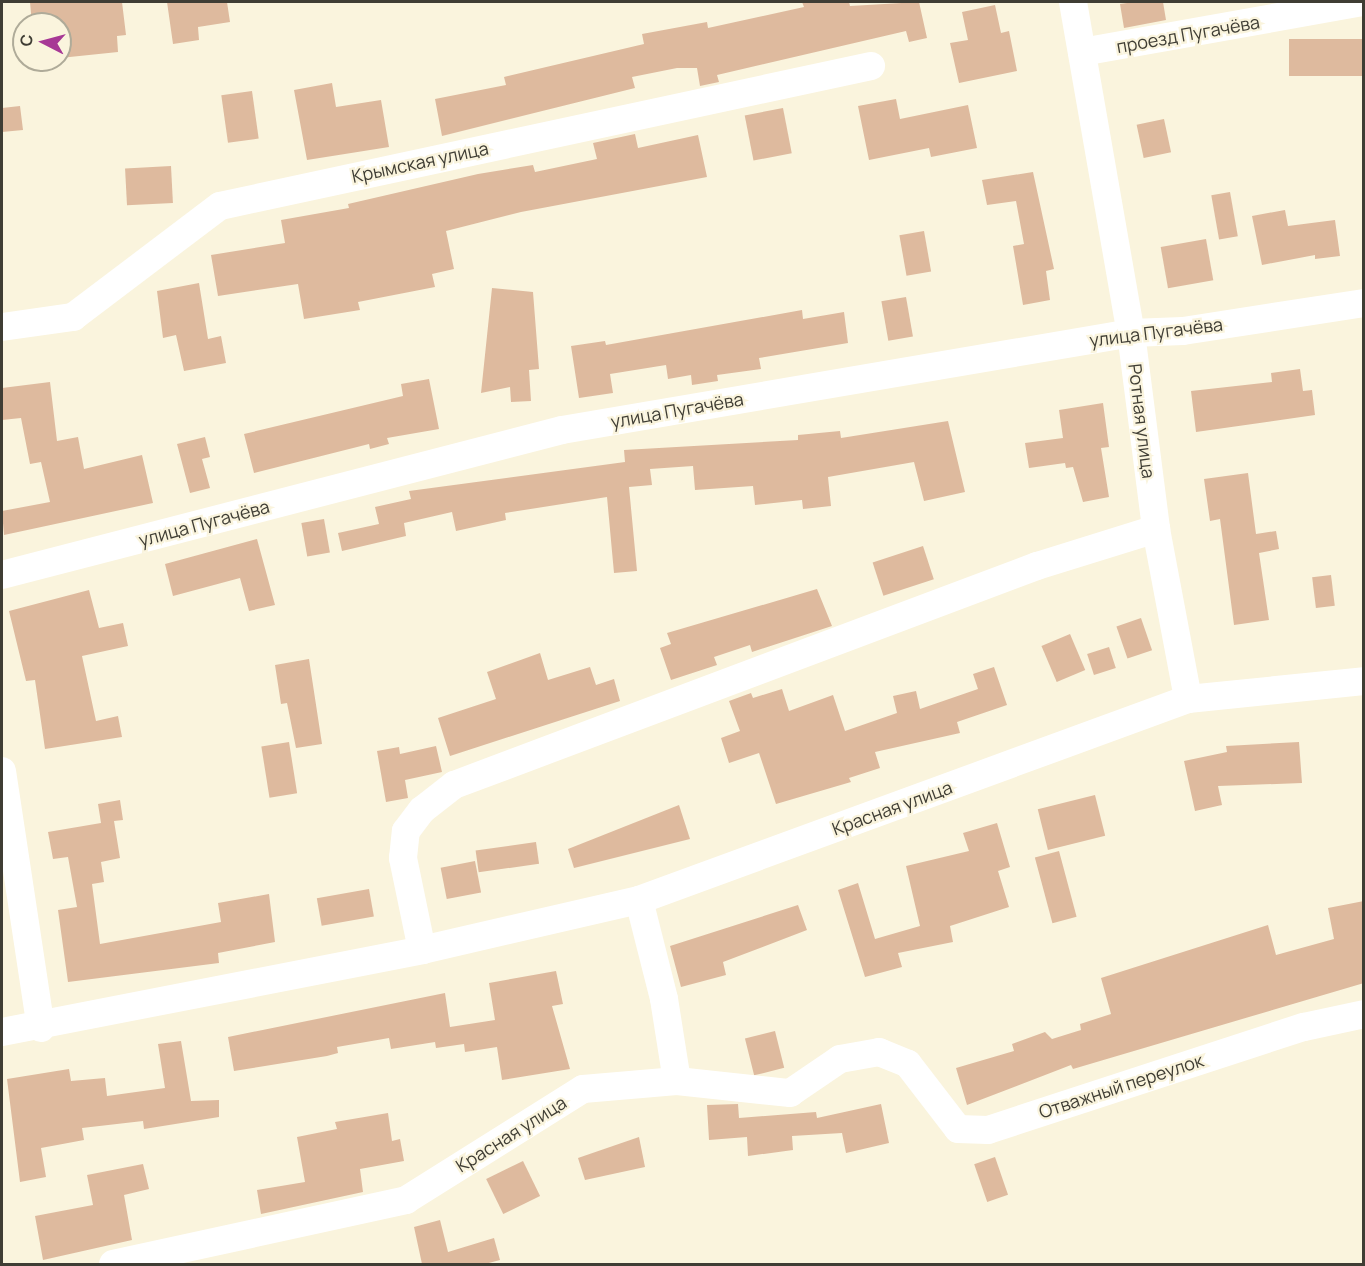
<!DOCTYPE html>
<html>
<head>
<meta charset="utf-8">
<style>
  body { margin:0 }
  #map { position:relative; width:1365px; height:1266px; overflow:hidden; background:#faf4dd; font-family:Manrope,sans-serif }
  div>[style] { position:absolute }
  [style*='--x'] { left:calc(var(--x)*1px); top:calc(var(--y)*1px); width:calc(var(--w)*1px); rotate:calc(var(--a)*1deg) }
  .building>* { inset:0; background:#deba9e; transform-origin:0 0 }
  .street>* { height:28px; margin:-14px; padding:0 14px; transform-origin:14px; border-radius:14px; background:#fff }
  span { translate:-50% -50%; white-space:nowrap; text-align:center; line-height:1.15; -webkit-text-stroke:4.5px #faf4dd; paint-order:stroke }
  .street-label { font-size:18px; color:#3f3d34 }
  .frame { position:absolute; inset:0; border:3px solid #3f3d34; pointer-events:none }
  .north { position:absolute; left:12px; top:12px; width:60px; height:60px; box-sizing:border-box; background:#faf4dd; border:2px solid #afab99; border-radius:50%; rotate:276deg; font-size:16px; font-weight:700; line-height:24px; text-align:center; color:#3f3d34 }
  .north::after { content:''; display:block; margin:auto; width:21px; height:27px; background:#a73895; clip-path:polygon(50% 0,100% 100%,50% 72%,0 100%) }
</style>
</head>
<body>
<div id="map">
  <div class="building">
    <div style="clip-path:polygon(30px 2px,122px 2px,126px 35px,117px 36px,118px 52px,60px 58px,60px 24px,32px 24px)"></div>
    <div style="clip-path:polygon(167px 2px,227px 2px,230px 22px,198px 27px,199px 40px,173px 44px)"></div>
    <div style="clip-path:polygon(802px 2px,849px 2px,850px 6px,919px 2px,927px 38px,909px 42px,906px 31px,717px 75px,719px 82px,700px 86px,697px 68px,677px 68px,632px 77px,635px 88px,442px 136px,435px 99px,506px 85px,504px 77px,644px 44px,642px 34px,707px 22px,708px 28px,804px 7px)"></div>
    <div style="clip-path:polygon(1134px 2px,1163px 2px,1166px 20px,1124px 28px,1120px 4px)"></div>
    <div style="clip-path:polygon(995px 5px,1001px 33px,1009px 31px,1017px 71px,959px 83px,950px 43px,968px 40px,962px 12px)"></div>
    <div style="left:1364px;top:39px;width:37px;height:75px;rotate:90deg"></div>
    <div style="clip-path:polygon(332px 83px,336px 107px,381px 100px,389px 147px,307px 160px,294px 90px)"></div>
    <div style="left:252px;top:91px;width:48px;height:31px;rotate:82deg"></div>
    <div style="clip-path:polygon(896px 99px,900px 119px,968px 105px,977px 148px,931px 157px,929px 148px,869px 160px,858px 106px)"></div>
    <div style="clip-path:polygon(20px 106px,23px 130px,2px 132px,2px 108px)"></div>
    <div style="left:783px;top:108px;width:46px;height:39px;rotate:79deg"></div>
    <div style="left:1164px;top:119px;width:34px;height:28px;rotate:78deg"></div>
    <div style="clip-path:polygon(635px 134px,638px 148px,698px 135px,707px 177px,521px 212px,446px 231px,454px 269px,432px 274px,435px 287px,358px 302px,360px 310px,304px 319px,298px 284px,218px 296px,211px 255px,285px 243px,281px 220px,349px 208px,348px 204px,478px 174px,533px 165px,535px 172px,597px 159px,593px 143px)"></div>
    <div style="left:171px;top:166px;width:37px;height:46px;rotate:87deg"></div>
    <div style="clip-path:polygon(1033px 172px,1054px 269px,1046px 271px,1050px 300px,1023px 305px,1013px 246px,1024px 244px,1016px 201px,987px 205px,982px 180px)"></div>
    <div style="left:1230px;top:192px;width:45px;height:19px;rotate:80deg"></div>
    <div style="clip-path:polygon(1285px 210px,1288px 226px,1335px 220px,1340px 256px,1315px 259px,1315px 255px,1262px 265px,1252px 216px)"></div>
    <div style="left:924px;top:231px;width:41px;height:25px;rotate:80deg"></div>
    <div style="left:1206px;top:239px;width:42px;height:46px;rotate:80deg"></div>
    <div style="clip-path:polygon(199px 283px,208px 339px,221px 336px,226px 363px,184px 371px,176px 335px,163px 338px,157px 291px)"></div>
    <div style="clip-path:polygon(492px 288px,533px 292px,539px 369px,529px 370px,531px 401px,511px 402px,510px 387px,481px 393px)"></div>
    <div style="left:906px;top:297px;width:40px;height:25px;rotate:80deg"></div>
    <div style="clip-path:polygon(802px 310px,803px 319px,844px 312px,848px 343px,759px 358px,761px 369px,717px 375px,718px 381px,692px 385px,691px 375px,668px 379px,666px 365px,610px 374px,613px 393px,579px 398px,571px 346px,605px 341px,606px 345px)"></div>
    <div style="clip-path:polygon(1300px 369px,1303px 391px,1312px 390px,1315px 415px,1196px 432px,1191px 391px,1272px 382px,1271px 373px)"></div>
    <div style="clip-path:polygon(429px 379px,439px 429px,387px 438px,389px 444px,370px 449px,369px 444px,254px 473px,244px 434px,403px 396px,401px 384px)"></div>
    <div style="clip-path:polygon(50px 382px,57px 441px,78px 437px,84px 469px,142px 455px,153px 503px,4px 535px,2px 511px,50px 502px,41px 462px,30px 464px,21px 418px,2px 420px,2px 388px)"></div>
    <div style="clip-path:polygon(1103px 403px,1109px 447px,1101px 448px,1109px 497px,1083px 502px,1073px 467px,1066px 468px,1065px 463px,1029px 468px,1025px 443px,1063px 438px,1059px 410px)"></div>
    <div style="clip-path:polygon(948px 421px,965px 492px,924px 501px,914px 462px,828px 477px,831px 506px,803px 509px,802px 500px,755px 505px,753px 486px,695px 490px,693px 466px,650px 469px,652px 485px,629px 487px,637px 571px,614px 573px,607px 497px,505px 513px,506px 520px,456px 531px,452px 512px,404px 523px,406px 536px,342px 551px,338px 533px,379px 524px,375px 507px,411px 499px,409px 491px,625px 462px,624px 450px,798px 440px,798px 435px,840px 431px,841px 438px)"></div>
    <div style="clip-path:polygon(205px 437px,210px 457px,202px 459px,210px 488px,190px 493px,177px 444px)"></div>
    <div style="clip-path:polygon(1248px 473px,1256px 534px,1276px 531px,1279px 549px,1259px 553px,1269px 620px,1234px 625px,1220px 519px,1210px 521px,1204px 479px)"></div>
    <div style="left:324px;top:519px;width:34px;height:23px;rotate:80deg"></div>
    <div style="clip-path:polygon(257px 539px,275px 605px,249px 611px,240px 578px,173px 596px,165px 564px)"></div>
    <div style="left:923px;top:546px;width:35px;height:53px;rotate:72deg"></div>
    <div style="left:1331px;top:575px;width:31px;height:19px;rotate:83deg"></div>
    <div style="clip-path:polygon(817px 589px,832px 626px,752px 652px,750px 645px,714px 657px,717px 665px,671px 680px,660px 648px,671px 644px,667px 633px)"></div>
    <div style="clip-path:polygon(89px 590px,99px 628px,123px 623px,128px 646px,82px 656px,96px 721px,118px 716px,122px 737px,45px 749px,35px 680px,26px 681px,9px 611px)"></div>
    <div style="left:1141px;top:618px;width:34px;height:26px;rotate:71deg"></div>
    <div style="left:1070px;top:634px;width:39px;height:31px;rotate:67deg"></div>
    <div style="left:1109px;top:647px;width:22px;height:23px;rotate:72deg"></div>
    <div style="clip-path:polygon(540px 653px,548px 680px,590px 667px,596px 685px,614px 679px,620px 701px,450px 756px,438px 718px,496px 699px,487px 672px)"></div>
    <div style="clip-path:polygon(309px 659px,322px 744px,296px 748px,287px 703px,281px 704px,275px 665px)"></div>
    <div style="clip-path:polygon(994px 667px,1007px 705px,957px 722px,960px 733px,875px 752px,880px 768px,849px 778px,851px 782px,776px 804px,759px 753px,729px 763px,721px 738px,740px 731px,729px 701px,751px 693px,753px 698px,782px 689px,789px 711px,833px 695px,845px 731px,897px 713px,893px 696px,916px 691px,920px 709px,978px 689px,973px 674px)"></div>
    <div style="left:289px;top:742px;width:52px;height:28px;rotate:81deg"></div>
    <div style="clip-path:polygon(1299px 742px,1302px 783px,1218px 786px,1222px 805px,1195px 811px,1184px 761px,1227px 752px,1226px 746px)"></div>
    <div style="clip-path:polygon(436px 746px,442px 772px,405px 780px,408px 798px,386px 802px,377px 751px,399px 747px,400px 754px)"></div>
    <div style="left:1095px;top:795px;width:42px;height:59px;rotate:76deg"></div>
    <div style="clip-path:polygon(120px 800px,123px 820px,114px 821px,120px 858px,101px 862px,104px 882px,92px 884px,100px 944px,221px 922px,218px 903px,269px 894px,275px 942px,218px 953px,219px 963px,68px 982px,58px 910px,77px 907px,68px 857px,53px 859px,48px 832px,101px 823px,98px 804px)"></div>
    <div style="clip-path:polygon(679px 805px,690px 839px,574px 868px,568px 849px)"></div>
    <div style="clip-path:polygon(997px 823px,1010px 867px,998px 871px,1009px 907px,950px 926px,953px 942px,898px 953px,902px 967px,865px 977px,838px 890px,858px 883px,875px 939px,920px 926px,906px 866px,969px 851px,963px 833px)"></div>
    <div style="left:536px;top:842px;width:22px;height:61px;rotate:82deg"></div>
    <div style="left:1059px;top:851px;width:68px;height:25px;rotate:75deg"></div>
    <div style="left:475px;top:861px;width:32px;height:35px;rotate:79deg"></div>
    <div style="left:369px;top:889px;width:28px;height:53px;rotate:80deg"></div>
    <div style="clip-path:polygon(1364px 901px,1364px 983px,1073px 1069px,1071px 1065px,967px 1105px,956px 1068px,1014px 1051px,1012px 1044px,1045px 1032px,1052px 1039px,1081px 1030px,1080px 1024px,1111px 1014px,1101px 978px,1268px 925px,1276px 955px,1334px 939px,1328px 908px)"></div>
    <div style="clip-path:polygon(798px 905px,807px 930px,723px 962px,726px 975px,681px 987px,670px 946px)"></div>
    <div style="clip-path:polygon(556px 971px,563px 1004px,552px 1006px,570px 1069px,502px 1080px,497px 1047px,465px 1052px,464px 1044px,436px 1048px,435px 1042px,391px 1049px,389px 1038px,337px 1047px,338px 1053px,327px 1056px,234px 1071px,228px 1037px,445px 993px,450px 1027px,495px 1020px,489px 983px)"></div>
    <div style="left:775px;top:1031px;width:38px;height:31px;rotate:76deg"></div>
    <div style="clip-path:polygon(181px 1041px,191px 1101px,219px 1100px,219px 1117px,144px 1129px,143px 1121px,82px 1128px,84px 1140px,41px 1148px,46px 1177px,20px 1182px,7px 1079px,69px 1069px,71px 1081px,105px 1078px,107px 1096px,165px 1088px,158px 1044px)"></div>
    <div style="clip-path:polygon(738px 1104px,739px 1118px,816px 1112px,817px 1118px,881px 1104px,889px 1143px,846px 1153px,842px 1133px,792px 1136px,793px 1150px,748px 1156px,747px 1137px,709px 1140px,707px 1105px)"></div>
    <div style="clip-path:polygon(388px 1113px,392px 1141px,400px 1139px,404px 1161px,360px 1169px,363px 1192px,261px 1214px,257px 1190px,305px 1182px,297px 1137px,337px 1129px,335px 1122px)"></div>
    <div style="clip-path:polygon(639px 1137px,645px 1167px,585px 1180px,578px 1158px)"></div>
    <div style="left:995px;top:1157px;width:40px;height:22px;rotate:71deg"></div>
    <div style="left:523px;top:1161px;width:39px;height:41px;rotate:64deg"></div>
    <div style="clip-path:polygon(143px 1164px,149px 1189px,124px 1195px,132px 1240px,43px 1260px,35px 1216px,93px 1205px,87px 1175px)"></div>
    <div style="clip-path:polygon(440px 1220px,448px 1252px,494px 1238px,500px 1260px,485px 1264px,422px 1264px,414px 1227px)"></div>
  </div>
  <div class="street">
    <div style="--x:1073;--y:2;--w:336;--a:80.1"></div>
    <div style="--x:1131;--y:333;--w:198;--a:82.7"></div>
    <div style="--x:1156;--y:529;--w:173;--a:79.3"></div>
    <div style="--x:1082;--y:52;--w:286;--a:-10.1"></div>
    <div style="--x:2;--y:327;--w:72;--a:-8"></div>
    <div style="--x:73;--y:317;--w:184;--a:-37.1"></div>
    <div style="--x:220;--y:206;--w:666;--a:-12.14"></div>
    <div style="--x:2;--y:575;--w:578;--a:-14.52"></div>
    <div style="--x:562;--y:430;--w:577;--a:-9.67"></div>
    <div style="--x:1131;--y:333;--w:52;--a:-2.2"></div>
    <div style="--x:1183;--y:331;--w:183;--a:-8.8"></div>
    <div style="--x:2;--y:771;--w:260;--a:81.4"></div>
    <div style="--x:639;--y:900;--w:102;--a:75.8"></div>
    <div style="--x:664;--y:999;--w:83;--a:81"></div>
    <div style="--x:422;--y:950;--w:94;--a:-101.7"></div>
    <div style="--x:403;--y:858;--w:27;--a:-84"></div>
    <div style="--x:406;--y:831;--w:26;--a:-53"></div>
    <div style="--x:422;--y:810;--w:41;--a:-38"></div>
    <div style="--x:454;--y:785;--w:623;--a:-20.59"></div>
    <div style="--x:1037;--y:566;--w:125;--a:-17.3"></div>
    <div style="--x:2;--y:1032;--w:428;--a:-11"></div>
    <div style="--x:422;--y:950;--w:223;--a:-13"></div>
    <div style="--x:639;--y:900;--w:585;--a:-20.11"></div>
    <div style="--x:1188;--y:699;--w:177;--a:-5.8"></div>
    <div style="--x:113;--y:1264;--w:300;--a:-12.3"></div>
    <div style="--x:406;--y:1200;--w:209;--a:-32.1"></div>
    <div style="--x:583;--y:1089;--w:94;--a:-4.9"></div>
    <div style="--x:677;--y:1081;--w:114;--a:6.1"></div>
    <div style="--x:790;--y:1093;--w:60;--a:-34.2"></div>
    <div style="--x:840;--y:1059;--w:40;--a:-10"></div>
    <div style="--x:879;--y:1052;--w:31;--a:22"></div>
    <div style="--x:908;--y:1064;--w:82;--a:52.4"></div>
    <div style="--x:958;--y:1129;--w:30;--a:2"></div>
    <div style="--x:988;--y:1130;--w:332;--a:-18.1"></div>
    <div style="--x:1304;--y:1027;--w:61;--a:-12.2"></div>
  </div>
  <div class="street-label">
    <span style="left:1188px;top:34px;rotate:-10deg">проезд Пугачёва</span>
    <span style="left:420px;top:162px;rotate:-12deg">Крымская улица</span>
    <span style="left:1156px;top:332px;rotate:-7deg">улица Пугачёва</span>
    <span style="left:677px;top:410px;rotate:-10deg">улица Пугачёва</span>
    <span style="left:1142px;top:421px;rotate:83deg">Ротная улица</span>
    <span style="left:204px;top:523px;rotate:-15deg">улица Пугачёва</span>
    <span style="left:892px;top:808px;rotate:-20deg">Красная улица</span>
    <span style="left:1121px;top:1086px;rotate:-18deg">Отважный переулок</span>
    <span style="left:511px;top:1134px;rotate:-32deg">Красная улица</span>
  </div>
  <div class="frame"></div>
  <div class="north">С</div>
</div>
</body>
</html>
